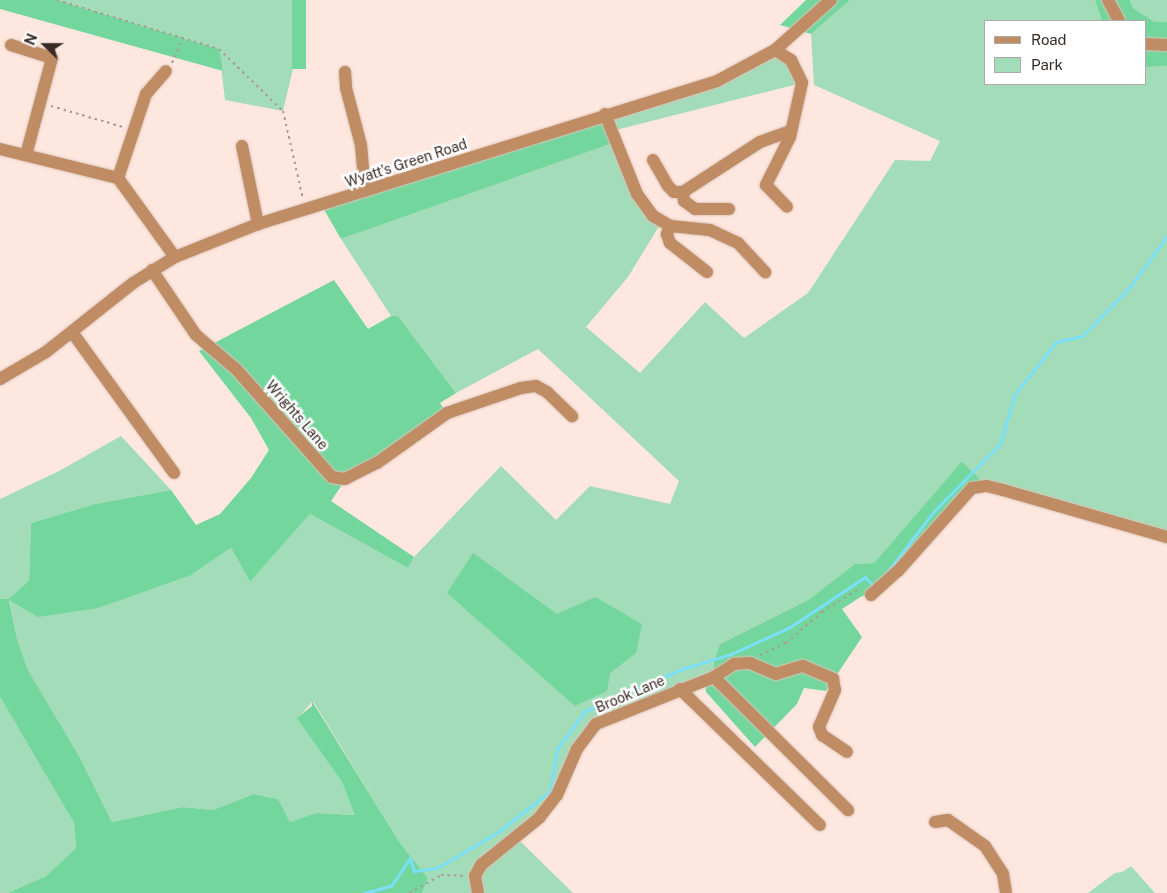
<!DOCTYPE html>
<html>
<head>
<meta charset="utf-8">
<style>
  body { margin:0 }
  #map { position:relative; width:1167px; height:893px; overflow:hidden; background:#fde7de; font-family:"Public Sans",sans-serif }
  div>[style] { position:absolute }
  [style*='--x'] { left:calc(var(--x)*1px); top:calc(var(--y)*1px); width:calc(var(--w)*1px); rotate:calc(var(--a)*1deg) }
  .green>* { inset:0; background:#a3dcb8 }
  .forest>* { inset:0; background:#73d69d; transform-origin:0 0 }
  .stream>* { height:3px; margin:-1.5px; padding:0 1.5px; transform-origin:1.5px; border-radius:1.5px; background:#7be0f7 }
  .path>* { height:2px; margin-top:-1px; transform-origin:0; background:repeating-linear-gradient(90deg,#ac9a92 0 2.5px,transparent 0 6.5px) }
  .roads { filter:drop-shadow(0 0 1px #dac5bd) drop-shadow(0 0 1px #dac5bd) }
  .minor>* { height:12px; margin:-6px; padding:0 6px; transform-origin:6px; border-radius:6px; background:#bf8c64 }
  span { translate:-50% -50%; white-space:nowrap; text-align:center; line-height:1.15; -webkit-text-stroke:5px #fff; paint-order:stroke }
  .street-label { font-size:14px; color:#382b25 }
  .legend { position:absolute; left:984px; top:20px; width:162px; height:65px; box-sizing:border-box; background:#fff; border:1px solid #afaaa8; margin:0; padding:6px 9px; list-style:none; font-size:15px; color:#382b25 }
  .legend li { display:flex; align-items:center; gap:10px; height:25px }
  .legend b { width:25px; border:1px solid #afaaa8 }
  .north { position:absolute; left:20px; top:20px; width:50px; height:50px; -webkit-text-stroke:4px #fff; paint-order:stroke; rotate:292deg; font-size:14px; font-weight:700; line-height:20px; text-align:center; color:#382b25 }
  .north::after { content:''; display:block; margin:auto; width:18px; height:22px; background:#382b25; clip-path:polygon(50% 0,100% 100%,50% 72%,0 100%) }
</style>
</head>
<body>
<div id="map">
  <div class="green">
    <div style="clip-path:polygon(57px 0,292px 0,293px 69px,283px 111px,225px 100px,219px 49px)"></div>
    <div style="clip-path:polygon(850px 0,1095px 0,1102px 21px,986px 21px,986px 84px,1146px 84px,1146px 67px,1167px 66px,1167px 537px,987px 486px,962px 461px,874px 563px,855px 564px,808px 600px,720px 644px,714px 677px,689px 697px,680px 689px,596px 724px,557px 795px,516px 837px,573px 893px,422px 893px,428px 878px,400px 843px,313px 701px,298px 718px,342px 782px,356px 815px,316px 813px,290px 822px,278px 799px,254px 794px,213px 810px,183px 807px,112px 822px,79px 756px,28px 670px,17px 639px,9px 599px,0 599px,0 499px,59px 471px,121px 436px,171px 490px,95px 504px,31px 523px,29px 581px,191px 575px,231px 548px,250px 582px,310px 514px,408px 568px,414px 557px,501px 466px,556px 520px,590px 486px,670px 504px,679px 481px,538px 349px,456px 393px,398px 316px,391px 316px,341px 239px,616px 142px,637px 194px,661px 223px,628px 277px,586px 327px,640px 373px,705px 302px,744px 338px,808px 293px,895px 160px,930px 161px,940px 141px,814px 85px,811px 34px)"></div>
    <div style="clip-path:polygon(1130px 0,1167px 0,1167px 22px,1155px 22px,1133px 8px)"></div>
    <div style="clip-path:polygon(775px 50px,802px 83px,612px 131px,605px 114px,684px 91px)"></div>
    <div style="clip-path:polygon(0 697px,74px 823px,76px 848px,46px 876px,8px 893px,0 893px)"></div>
    <div style="clip-path:polygon(1131px 866px,1155px 893px,1088px 893px,1115px 873px,1122px 872px)"></div>
  </div>
  <div class="forest">
    <div style="clip-path:polygon(0 0,57px 0,219px 49px,223px 71px,0 9px)"></div>
    <div style="left:292px;top:0;width:14px;height:69px"></div>
    <div style="clip-path:polygon(806px 0,850px 0,811px 34px,780px 25px)"></div>
    <div style="clip-path:polygon(1095px 0,1130px 0,1133px 8px,1155px 22px,1167px 22px,1167px 66px,1146px 67px,1146px 21px,1102px 21px)"></div>
    <div style="clip-path:polygon(605px 114px,616px 142px,341px 239px,322px 206px)"></div>
    <div style="clip-path:polygon(334px 280px,368px 329px,391px 316px,398px 316px,456px 393px,440px 403px,447px 413px,346px 479px,331px 501px,414px 557px,408px 568px,310px 514px,250px 582px,231px 548px,191px 575px,98px 608px,38px 617px,9px 600px,17px 639px,28px 670px,79px 756px,112px 822px,183px 807px,213px 810px,254px 794px,278px 799px,290px 822px,316px 813px,355px 815px,342px 782px,297px 718px,312px 706px,312px 701px,400px 843px,428px 878px,422px 893px,8px 893px,46px 876px,76px 848px,74px 823px,0 697px,0 599px,9px 599px,29px 581px,31px 523px,95px 504px,171px 490px,196px 525px,220px 514px,251px 478px,269px 450px,251px 418px,199px 351px)"></div>
    <div style="clip-path:polygon(962px 461px,987px 486px,972px 488px,871px 595px,862px 596px,842px 609px,862px 637px,826px 691px,804px 688px,797px 704px,755px 747px,706px 692px,705px 681px,714px 677px,714px 663px,720px 644px,808px 600px,855px 564px,874px 563px)"></div>
    <div style="clip-path:polygon(473px 553px,557px 614px,595px 597px,642px 624px,636px 653px,610px 673px,607px 691px,575px 706px,447px 593px)"></div>
  </div>
  <div class="stream">
    <div style="--x:885;--y:575;--w:81;--a:-52.6"></div>
    <div style="--x:934;--y:511;--w:94;--a:-45.4"></div>
    <div style="--x:1000;--y:444;--w:52;--a:-73.3"></div>
    <div style="--x:1015;--y:394;--w:66;--a:-51.7"></div>
    <div style="--x:1056;--y:342;--w:27;--a:-13"></div>
    <div style="--x:1082;--y:336;--w:69;--a:-45.6"></div>
    <div style="--x:1130;--y:287;--w:63;--a:-54"></div>
    <div style="--x:364;--y:893;--w:28;--a:-15"></div>
    <div style="--x:391;--y:886;--w:34;--a:-56"></div>
    <div style="--x:410;--y:858;--w:14;--a:73"></div>
    <div style="--x:414;--y:871;--w:23;--a:-7"></div>
    <div style="--x:437;--y:868;--w:71;--a:-30.5"></div>
    <div style="--x:498;--y:832;--w:66;--a:-38.3"></div>
    <div style="--x:550;--y:791;--w:43;--a:-80.5"></div>
    <div style="--x:557;--y:749;--w:47;--a:-53.6"></div>
    <div style="--x:585;--y:711;--w:106;--a:-23.4"></div>
    <div style="--x:682;--y:669;--w:51;--a:-17"></div>
    <div style="--x:731;--y:654;--w:65;--a:-24.6"></div>
    <div style="--x:790;--y:627;--w:90;--a:-33.7"></div>
    <div style="--x:865;--y:577;--w:15;--a:48"></div>
  </div>
  <div class="path">
    <div style="--x:57;--y:0;--w:169;--a:16.8"></div>
    <div style="--x:219;--y:49;--w:89;--a:44.1"></div>
    <div style="--x:283;--y:111;--w:90;--a:77.2"></div>
    <div style="--x:172;--y:63;--w:27;--a:-66"></div>
    <div style="--x:51;--y:106;--w:75;--a:16.3"></div>
    <div style="--x:760;--y:655;--w:29;--a:-25"></div>
    <div style="--x:786;--y:643;--w:48;--a:-40.7"></div>
    <div style="--x:822;--y:612;--w:46;--a:-31.6"></div>
    <div style="--x:409;--y:893;--w:37;--a:-29"></div>
    <div style="--x:441;--y:875;--w:23;--a:2"></div>
  </div>
  <div class="roads">
    <div class="minor">
      <div style="--x:1108;--y:0;--w:24;--a:62"></div>
      <div style="--x:1146;--y:44;--w:21;--a:3"></div>
      <div style="--x:11;--y:45;--w:43;--a:17.6"></div>
      <div style="--x:52;--y:58;--w:100;--a:105"></div>
      <div style="--x:775;--y:50;--w:19;--a:32"></div>
      <div style="--x:791;--y:60;--w:25;--a:64"></div>
      <div style="--x:802;--y:83;--w:55;--a:102.5"></div>
      <div style="--x:790;--y:137;--w:54;--a:116.6"></div>
      <div style="--x:766;--y:185;--w:30;--a:46"></div>
      <div style="--x:345;--y:72;--w:16;--a:86"></div>
      <div style="--x:346;--y:88;--w:59;--a:75.3"></div>
      <div style="--x:361;--y:145;--w:46;--a:85"></div>
      <div style="--x:605;--y:114;--w:86;--a:68.2"></div>
      <div style="--x:637;--y:194;--w:27;--a:54"></div>
      <div style="--x:653;--y:216;--w:20;--a:30"></div>
      <div style="--x:670;--y:226;--w:40;--a:5.7"></div>
      <div style="--x:710;--y:230;--w:31;--a:25"></div>
      <div style="--x:738;--y:243;--w:40;--a:47"></div>
      <div style="--x:242;--y:146;--w:80;--a:78.4"></div>
      <div style="--x:0;--y:149;--w:122;--a:13.8"></div>
      <div style="--x:118;--y:178;--w:97;--a:54.2"></div>
      <div style="--x:653;--y:160;--w:30;--a:60"></div>
      <div style="--x:668;--y:186;--w:8;--a:45"></div>
      <div style="--x:674;--y:192;--w:9;--a:0"></div>
      <div style="--x:683;--y:192;--w:92;--a:-33"></div>
      <div style="--x:760;--y:142;--w:32;--a:-20"></div>
      <div style="--x:118;--y:178;--w:89;--a:-71.6"></div>
      <div style="--x:146;--y:94;--w:30;--a:-49"></div>
      <div style="--x:683;--y:192;--w:9;--a:84"></div>
      <div style="--x:684;--y:201;--w:14;--a:36"></div>
      <div style="--x:695;--y:209;--w:34;--a:0"></div>
      <div style="--x:670;--y:226;--w:9;--a:111"></div>
      <div style="--x:667;--y:234;--w:9;--a:72"></div>
      <div style="--x:670;--y:243;--w:47;--a:38.1"></div>
      <div style="--x:152;--y:270;--w:78;--a:55.9"></div>
      <div style="--x:196;--y:335;--w:52;--a:40.4"></div>
      <div style="--x:236;--y:369;--w:144;--a:48.4"></div>
      <div style="--x:332;--y:477;--w:13;--a:9"></div>
      <div style="--x:345;--y:479;--w:36;--a:-27"></div>
      <div style="--x:377;--y:463;--w:86;--a:-35.5"></div>
      <div style="--x:447;--y:413;--w:78;--a:-18.7"></div>
      <div style="--x:521;--y:388;--w:15;--a:-8"></div>
      <div style="--x:536;--y:386;--w:13;--a:29"></div>
      <div style="--x:547;--y:392;--w:35;--a:44"></div>
      <div style="--x:72;--y:332;--w:174;--a:54.1"></div>
      <div style="--x:0;--y:379;--w:53;--a:-30.4"></div>
      <div style="--x:46;--y:352;--w:111;--a:-38.4"></div>
      <div style="--x:133;--y:283;--w:49;--a:-31.8"></div>
      <div style="--x:175;--y:257;--w:89;--a:-21.7"></div>
      <div style="--x:258;--y:224;--w:481;--a:-17.3"></div>
      <div style="--x:717;--y:81;--w:66;--a:-28.1"></div>
      <div style="--x:775;--y:50;--w:75;--a:-41.8"></div>
      <div style="--x:871;--y:595;--w:36;--a:-42"></div>
      <div style="--x:898;--y:571;--w:111;--a:-48.3"></div>
      <div style="--x:972;--y:488;--w:15;--a:-8"></div>
      <div style="--x:987;--y:486;--w:16;--a:14"></div>
      <div style="--x:1003;--y:490;--w:171;--a:16"></div>
      <div style="--x:714;--y:677;--w:189;--a:44.8"></div>
      <div style="--x:680;--y:689;--w:195;--a:44.2"></div>
      <div style="--x:935;--y:822;--w:13;--a:-9"></div>
      <div style="--x:948;--y:820;--w:45;--a:35.1"></div>
      <div style="--x:985;--y:846;--w:33;--a:57"></div>
      <div style="--x:1003;--y:874;--w:19;--a:81"></div>
      <div style="--x:478;--y:893;--w:17;--a:-100"></div>
      <div style="--x:475;--y:876;--w:13;--a:-61"></div>
      <div style="--x:481;--y:865;--w:75;--a:-39"></div>
      <div style="--x:539;--y:818;--w:29;--a:-52"></div>
      <div style="--x:557;--y:795;--w:50;--a:-66.5"></div>
      <div style="--x:577;--y:749;--w:31;--a:-53"></div>
      <div style="--x:596;--y:724;--w:127;--a:-21.7"></div>
      <div style="--x:714;--y:677;--w:24;--a:-33"></div>
      <div style="--x:734;--y:664;--w:16;--a:-4"></div>
      <div style="--x:750;--y:663;--w:28;--a:23"></div>
      <div style="--x:776;--y:674;--w:28;--a:-17"></div>
      <div style="--x:803;--y:666;--w:33;--a:23"></div>
      <div style="--x:833;--y:679;--w:11;--a:80"></div>
      <div style="--x:835;--y:690;--w:40;--a:113.4"></div>
      <div style="--x:819;--y:727;--w:9;--a:69"></div>
      <div style="--x:822;--y:735;--w:30;--a:34"></div>
    </div>
  </div>
  <div class="street-label">
    <span style="left:406px;top:163px;rotate:-18deg">Wyatt's Green Road</span>
    <span style="left:297px;top:415px;rotate:49deg">Wrights Lane</span>
    <span style="left:630px;top:694px;rotate:-23deg">Brook Lane</span>
  </div>
  <ul class="legend">
  <li><b style="height:6px;background:#bf8c64"></b>Road</li>
  <li><b style="height:14px;background:#a3dcb8"></b>Park</li>
  </ul>
  <div class="north">N</div>
</div>
</body>
</html>
